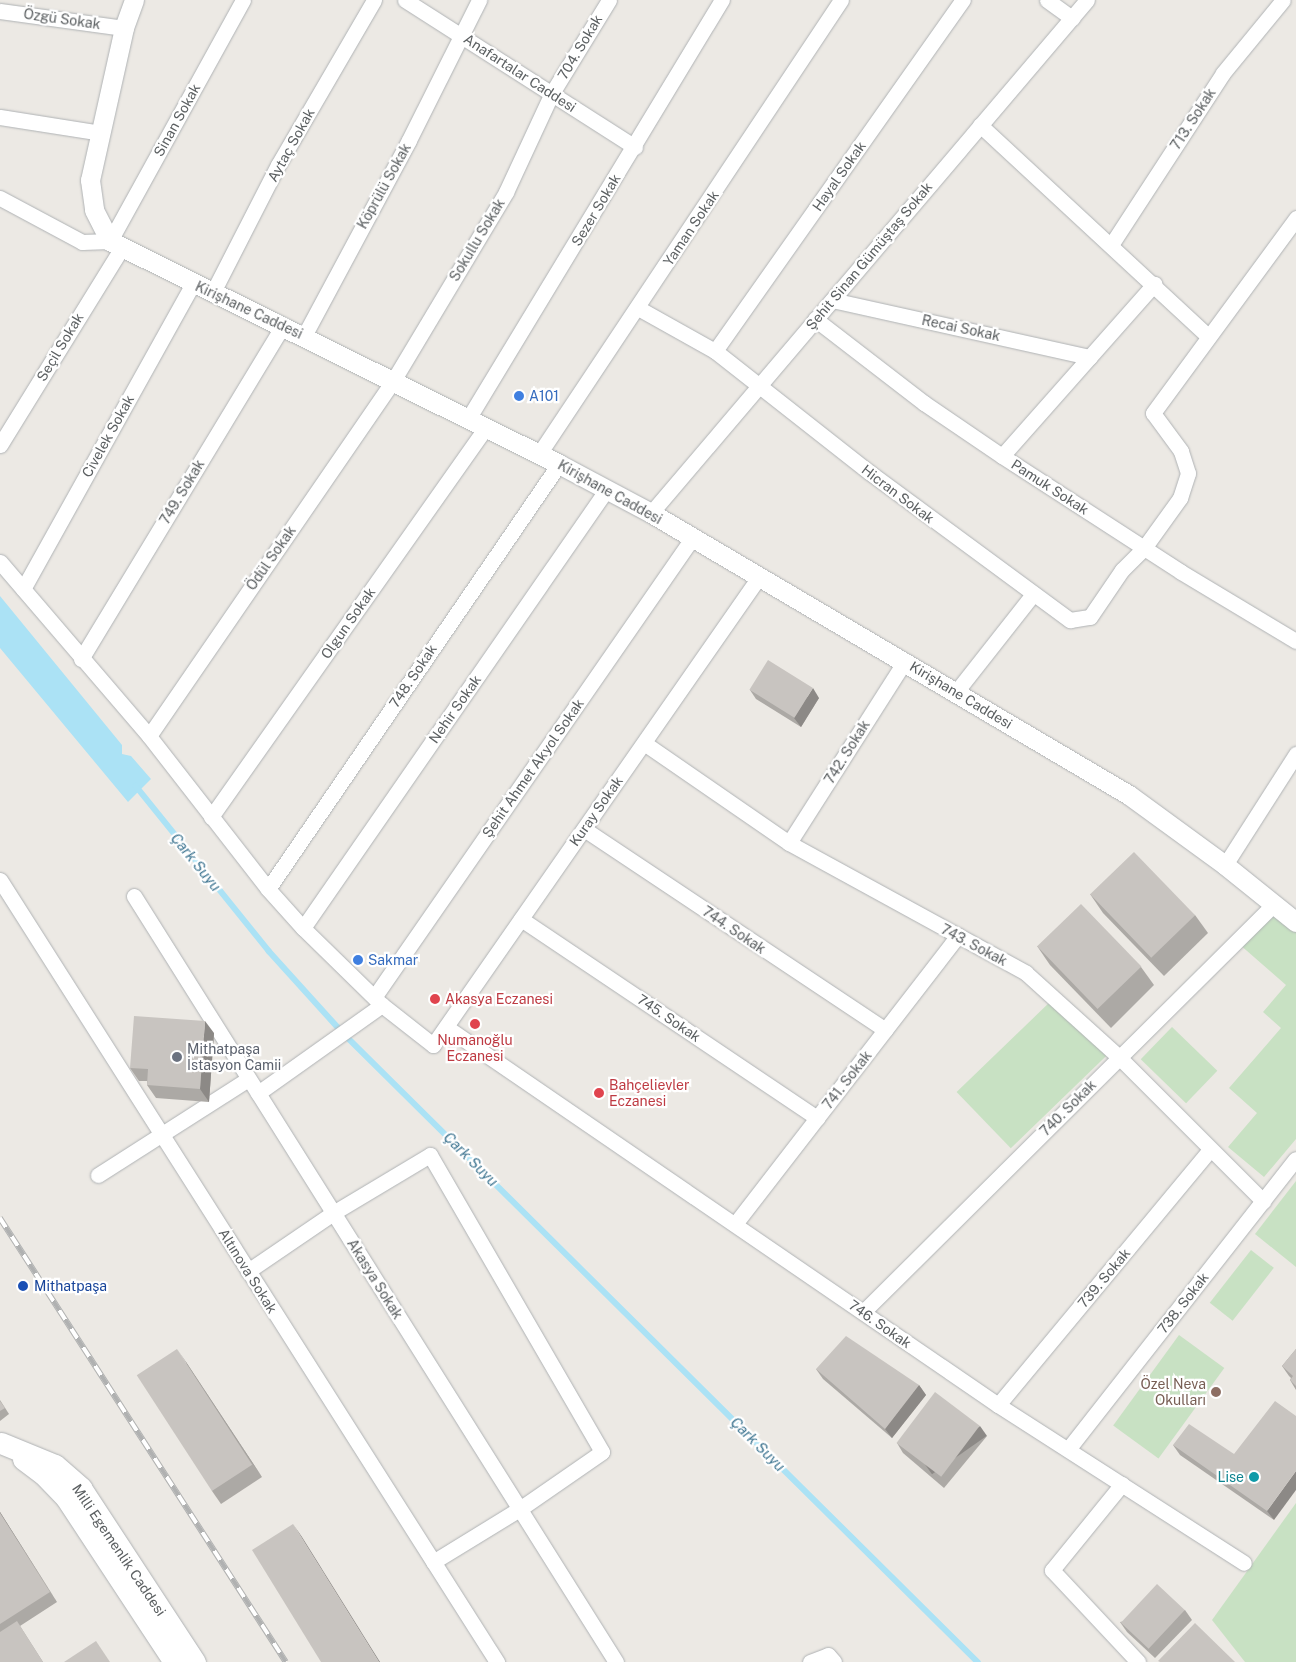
<!DOCTYPE html>
<html>
<head>
<meta charset="utf-8">
<style>
  body { margin:0 }
  #map { position:relative; width:1296px; height:1662px; overflow:hidden; background:#ece9e4; font-family:"Public Sans",sans-serif }
  div>[style] { position:absolute }
  [style*='--x'] { left:calc(var(--x)*1px); top:calc(var(--y)*1px); width:calc(var(--w)*1px); rotate:calc(var(--a)*1deg) }
  .green>* { inset:0; background:#c8e1c3; transform-origin:0 0 }
  .water>* { inset:0; background:#abe2f5 }
  .stream>* { height:5.5px; margin:-2.75px; padding:0 2.75px; transform-origin:2.75px; border-radius:2.75px; background:#abe2f5 }
  .roads { filter:drop-shadow(0 0 1px #afb2b4) drop-shadow(0 0 1px #afb2b4) }
  .minor>* { height:15px; margin:-7.5px; padding:0 7.5px; transform-origin:7.5px; border-radius:7.5px; background:#fff }
  .tertiary>* { height:19px; margin:-9.5px; padding:0 9.5px; transform-origin:9.5px; border-radius:9.5px; background:#fff }
  .secondary>* { height:21px; margin:-10.5px; padding:0 10.5px; transform-origin:10.5px; border-radius:10.5px; background:#fff }
  .rail>* { height:5.5px; margin-top:-2.75px; transform-origin:0; background:repeating-linear-gradient(90deg,#fff 0 11px,#b0b1b1 0 22px); box-sizing:border-box; border-block:1px solid #b0b1b1 }
  .wall>* { inset:0; background:#aca9a5 }
  .shaded-wall>* { inset:0; background:#8c8986; transform-origin:0 0 }
  .building>* { inset:0; background:#c8c4c0; transform-origin:0 0 }
  .dots>* { width:14px; height:14px; translate:-50% -50%; box-sizing:border-box; border:2px solid #fff; border-radius:50% }
  span { translate:-50% -50%; white-space:nowrap; text-align:center; line-height:1.15; -webkit-text-stroke:4.5px #fff; paint-order:stroke }
  .street-label { font-size:14px; color:#5c6062 }
  .shop-label { font-size:14px; color:#366cbe }
  .left { translate:0 -50%; text-align:left }
  .health-label { font-size:14px; color:#be3a42 }
  .worship-label { font-size:14px; color:#5b616d }
  .transit-label { font-size:14px; color:#164399 }
  .education-label { font-size:14px; color:#785e54 }
  .right { translate:-100% -50%; text-align:right }
  .culture-label { font-size:14px; color:#0d838f }
  .water-label { font-size:15px; color:#447994; font-style:italic }
</style>
</head>
<body>
<div id="map">
  <div class="green">
    <div style="clip-path:polygon(1270px 908px,1296px 930px,1296px 1139px,1264px 1177px,1228px 1147px,1257px 1113px,1229px 1088px,1281px 1028px,1263px 1012px,1286px 985px,1239px 944px)"></div>
    <div style="left:1053px;top:999px;width:78px;height:134px;rotate:46deg"></div>
    <div style="left:1172px;top:1027px;width:63px;height:45px;rotate:44deg"></div>
    <div style="clip-path:polygon(1296px 1181px,1296px 1267px,1255px 1234px)"></div>
    <div style="left:1251px;top:1250px;width:29px;height:67px;rotate:38deg"></div>
    <div style="left:1179px;top:1335px;width:56px;height:112px;rotate:36deg"></div>
    <div style="clip-path:polygon(1296px 1503px,1296px 1662px,1245px 1662px,1212px 1620px)"></div>
  </div>
  <div class="water">
    <div style="clip-path:polygon(0 596px,122px 745px,122px 754px,131px 756px,151px 779px,128px 802px,0 648px)"></div>
  </div>
  <div class="stream">
    <div style="--x:136;--y:786;--w:212;--a:51.1"></div>
    <div style="--x:269;--y:951;--w:113;--a:47.9"></div>
    <div style="--x:345;--y:1035;--w:891;--a:44.73"></div>
  </div>
  <div class="roads">
    <div class="minor">
      <div style="--x:405;--y:0;--w:273;--a:32.6"></div>
      <div style="--x:1047;--y:0;--w:31;--a:36"></div>
      <div style="--x:0;--y:11;--w:125;--a:7.8"></div>
      <div style="--x:0;--y:117;--w:102;--a:9"></div>
      <div style="--x:980;--y:125;--w:309;--a:42.8"></div>
      <div style="--x:0;--y:198;--w:93;--a:28.2"></div>
      <div style="--x:82;--y:242;--w:28;--a:-2"></div>
      <div style="--x:110;--y:241;--w:275;--a:-61.1"></div>
      <div style="--x:1111;--y:245;--w:205;--a:-56.9"></div>
      <div style="--x:1223;--y:73;--w:94;--a:-50.6"></div>
      <div style="--x:213;--y:292;--w:143;--a:-62.9"></div>
      <div style="--x:278;--y:165;--w:191;--a:-59.8"></div>
      <div style="--x:832;--y:300;--w:264;--a:12.5"></div>
      <div style="--x:638;--y:308;--w:88;--a:29.2"></div>
      <div style="--x:715;--y:351;--w:196;--a:38.2"></div>
      <div style="--x:869;--y:472;--w:250;--a:36.4"></div>
      <div style="--x:1070;--y:620;--w:20;--a:-9"></div>
      <div style="--x:1090;--y:617;--w:57;--a:-55.8"></div>
      <div style="--x:1122;--y:570;--w:31;--a:-45"></div>
      <div style="--x:1144;--y:548;--w:62;--a:-54.2"></div>
      <div style="--x:1180;--y:498;--w:26;--a:-72"></div>
      <div style="--x:1188;--y:473;--w:23;--a:-108"></div>
      <div style="--x:1181;--y:451;--w:47;--a:-126.4"></div>
      <div style="--x:1153;--y:413;--w:242;--a:-53.7"></div>
      <div style="--x:815;--y:319;--w:138;--a:37.6"></div>
      <div style="--x:924;--y:403;--w:94;--a:34.2"></div>
      <div style="--x:1002;--y:456;--w:213;--a:32.9"></div>
      <div style="--x:1181;--y:572;--w:134;--a:31"></div>
      <div style="--x:304;--y:336;--w:222;--a:-61.8"></div>
      <div style="--x:409;--y:140;--w:157;--a:-63.4"></div>
      <div style="--x:715;--y:351;--w:430;--a:-54.8"></div>
      <div style="--x:468;--y:419;--w:490;--a:-58.8"></div>
      <div style="--x:0;--y:445;--w:230;--a:-58.3"></div>
      <div style="--x:539;--y:454;--w:545;--a:-56.37"></div>
      <div style="--x:1002;--y:456;--w:230;--a:-48.5"></div>
      <div style="--x:651;--y:513;--w:673;--a:-49.64"></div>
      <div style="--x:0;--y:562;--w:229;--a:49.4"></div>
      <div style="--x:149;--y:736;--w:194;--a:52.1"></div>
      <div style="--x:268;--y:889;--w:52;--a:48.1"></div>
      <div style="--x:303;--y:928;--w:110;--a:44.3"></div>
      <div style="--x:382;--y:1005;--w:65;--a:38.1"></div>
      <div style="--x:433;--y:1045;--w:570;--a:-55.14"></div>
      <div style="--x:23;--y:589;--w:350;--a:-60.9"></div>
      <div style="--x:81;--y:659;--w:390;--a:-58.8"></div>
      <div style="--x:956;--y:692;--w:125;--a:-51.8"></div>
      <div style="--x:149;--y:736;--w:431;--a:-55.5"></div>
      <div style="--x:393;--y:381;--w:220;--a:-59.1"></div>
      <div style="--x:506;--y:192;--w:109;--a:-65.1"></div>
      <div style="--x:552;--y:93;--w:109;--a:-58.5"></div>
      <div style="--x:644;--y:743;--w:176;--a:34.6"></div>
      <div style="--x:789;--y:843;--w:270;--a:28.7"></div>
      <div style="--x:1026;--y:973;--w:125;--a:42.1"></div>
      <div style="--x:1119;--y:1057;--w:204;--a:45"></div>
      <div style="--x:211;--y:817;--w:475;--a:-54.8"></div>
      <div style="--x:584;--y:829;--w:362;--a:33.7"></div>
      <div style="--x:789;--y:843;--w:216;--a:-57.5"></div>
      <div style="--x:1225;--y:865;--w:132;--a:-57.4"></div>
      <div style="--x:0;--y:880;--w:927;--a:57.56"></div>
      <div style="--x:268;--y:889;--w:515;--a:-55.6"></div>
      <div style="--x:134;--y:896;--w:905;--a:57.82"></div>
      <div style="--x:521;--y:919;--w:357;--a:33.9"></div>
      <div style="--x:303;--y:928;--w:534;--a:-55.3"></div>
      <div style="--x:375;--y:996;--w:555;--a:-55.28"></div>
      <div style="--x:446;--y:1027;--w:669;--a:34.4"></div>
      <div style="--x:998;--y:1405;--w:292;--a:32.7"></div>
      <div style="--x:258;--y:1093;--w:152;--a:-35.4"></div>
      <div style="--x:98;--y:1175;--w:178;--a:-32.6"></div>
      <div style="--x:735;--y:1224;--w:365;--a:-52.3"></div>
      <div style="--x:248;--y:1271;--w:103;--a:-34.3"></div>
      <div style="--x:333;--y:1213;--w:113;--a:-30.9"></div>
      <div style="--x:430;--y:1155;--w:343;--a:59.9"></div>
      <div style="--x:602;--y:1452;--w:98;--a:145.3"></div>
      <div style="--x:521;--y:1508;--w:103;--a:148.5"></div>
      <div style="--x:863;--y:1312;--w:579;--a:-44.79"></div>
      <div style="--x:998;--y:1405;--w:332;--a:-50.3"></div>
      <div style="--x:1069;--y:1448;--w:367;--a:-51.9"></div>
      <div style="--x:1122;--y:1484;--w:111;--a:129.1"></div>
      <div style="--x:1052;--y:1570;--w:126;--a:46.9"></div>
      <div style="--x:810;--y:1662;--w:19;--a:-21"></div>
      <div style="--x:828;--y:1655;--w:9;--a:49"></div>
    </div>
    <div class="tertiary">
      <div style="--x:134;--y:0;--w:30;--a:110"></div>
      <div style="--x:124;--y:28;--w:156;--a:102.6"></div>
      <div style="--x:90;--y:180;--w:30;--a:82"></div>
      <div style="--x:94;--y:210;--w:35;--a:63"></div>
      <div style="--x:110;--y:241;--w:501;--a:26.41"></div>
      <div style="--x:559;--y:464;--w:104;--a:28"></div>
      <div style="--x:651;--y:513;--w:555;--a:30.54"></div>
      <div style="--x:1129;--y:795;--w:119;--a:36.1"></div>
      <div style="--x:1225;--y:865;--w:91;--a:38.8"></div>
    </div>
    <div class="secondary">
      <div style="--x:1;--y:1443;--w:58;--a:22.2"></div>
      <div style="--x:55;--y:1465;--w:35;--a:41"></div>
      <div style="--x:81;--y:1488;--w:208;--a:56.8"></div>
      <div style="--x:23;--y:1459;--w:25;--a:37"></div>
      <div style="--x:43;--y:1474;--w:33;--a:46"></div>
      <div style="--x:66;--y:1498;--w:196;--a:56.6"></div>
    </div>
  </div>
  <div class="rail">
    <div style="--x:0;--y:1218;--w:528;--a:57.21"></div>
  </div>
  <div class="wall">
    <div style="clip-path:polygon(750px 690px,819px 698px,801px 727px,756px 699px)"></div>
    <div style="clip-path:polygon(1090px 894px,1195px 915px,1208px 933px,1164px 976px,1103px 913px)"></div>
    <div style="clip-path:polygon(1037px 946px,1141px 967px,1154px 985px,1111px 1028px,1050px 965px)"></div>
    <div style="clip-path:polygon(214px 1033px,209px 1102px,156px 1098px,147px 1085px,147px 1081px,139px 1081px,130px 1068px)"></div>
    <div style="clip-path:polygon(1296px 1349px,1296px 1390px,1290px 1380px,1291px 1378px,1289px 1376px,1282px 1366px)"></div>
    <div style="clip-path:polygon(186px 1362px,262px 1477px,221px 1504px,212px 1491px)"></div>
    <div style="clip-path:polygon(816px 1369px,919px 1385px,926px 1395px,892px 1438px,823px 1379px)"></div>
    <div style="clip-path:polygon(0 1400px,9px 1414px,0 1421px)"></div>
    <div style="clip-path:polygon(987px 1436px,944px 1488px,903px 1453px,897px 1443px)"></div>
    <div style="clip-path:polygon(1173px 1445px,1234px 1454px,1274px 1520px,1180px 1455px)"></div>
    <div style="clip-path:polygon(0 1512px,57px 1602px,20px 1626px,43px 1662px,0 1662px)"></div>
    <div style="clip-path:polygon(1185px 1610px,1192px 1620px,1155px 1658px,1127px 1632px,1120px 1622px)"></div>
  </div>
  <div class="shaded-wall">
    <div style="clip-path:polygon(813px 688px,819px 698px,801px 727px,794px 718px)"></div>
    <div style="clip-path:polygon(205px 1021px,214px 1033px,209px 1102px,200px 1089px)"></div>
    <div style="clip-path:polygon(177px 1349px,186px 1362px,262px 1477px,253px 1464px)"></div>
    <div style="clip-path:polygon(919px 1385px,926px 1395px,892px 1438px,885px 1429px)"></div>
    <div style="left:980px;top:1426px;width:12px;height:67px;rotate:55deg"></div>
    <div style="clip-path:polygon(1296px 1471px,1296px 1490px,1274px 1520px,1267px 1511px)"></div>
    <div style="clip-path:polygon(0 1512px,57px 1602px,0 1513px)"></div>
    <div style="clip-path:polygon(293px 1524px,302px 1537px,380px 1662px,379px 1662px)"></div>
  </div>
  <div class="building">
    <div style="left:768px;top:660px;width:53px;height:35px;rotate:32deg"></div>
    <div style="left:1134px;top:852px;width:88px;height:61px;rotate:46deg"></div>
    <div style="left:1081px;top:904px;width:87px;height:61px;rotate:46deg"></div>
    <div style="clip-path:polygon(134px 1016px,205px 1021px,200px 1089px,147px 1085px,148px 1069px,130px 1068px)"></div>
    <div style="clip-path:polygon(846px 1336px,919px 1385px,885px 1429px,816px 1369px)"></div>
    <div style="left:177px;top:1349px;width:138px;height:48px;rotate:57deg"></div>
    <div style="clip-path:polygon(1296px 1349px,1296px 1386px,1290px 1380px,1293px 1376px,1282px 1366px)"></div>
    <div style="left:935px;top:1392px;width:56px;height:64px;rotate:37deg"></div>
    <div style="clip-path:polygon(0 1401px,5px 1408px,0 1411px)"></div>
    <div style="clip-path:polygon(1275px 1401px,1296px 1416px,1296px 1471px,1267px 1511px,1173px 1445px,1189px 1424px,1234px 1454px)"></div>
    <div style="clip-path:polygon(0 1513px,50px 1592px,0 1624px)"></div>
    <div style="clip-path:polygon(293px 1524px,379px 1662px,321px 1662px,252px 1550px)"></div>
    <div style="left:1157px;top:1584px;width:38px;height:53px;rotate:43deg"></div>
    <div style="clip-path:polygon(17px 1621px,43px 1662px,0 1662px,0 1632px)"></div>
    <div style="clip-path:polygon(1195px 1623px,1235px 1662px,1160px 1662px,1158px 1661px)"></div>
    <div style="clip-path:polygon(96px 1641px,110px 1662px,64px 1662px)"></div>
  </div>
  <div class="dots">
    <div style="left:519px;top:396px;background:#3f7fe0"></div>
    <div style="left:358px;top:960px;background:#3f7fe0"></div>
    <div style="left:435px;top:999px;background:#e0444e"></div>
    <div style="left:475px;top:1024px;background:#e0444e"></div>
    <div style="left:177px;top:1057px;background:#6b7280"></div>
    <div style="left:599px;top:1093px;background:#e0444e"></div>
    <div style="left:23px;top:1286px;background:#1a4fb4"></div>
    <div style="left:1216px;top:1392px;background:#8d6e63"></div>
    <div style="left:1254px;top:1477px;background:#0f9aa8"></div>
  </div>
  <div class="street-label">
    <span style="left:62px;top:19px;rotate:8deg">Özgü Sokak</span>
    <span style="left:580px;top:47px;rotate:-59deg">704. Sokak</span>
    <span style="left:520px;top:73px;rotate:33deg">Anafartalar Caddesi</span>
    <span style="left:1193px;top:119px;rotate:-57deg">713. Sokak</span>
    <span style="left:177px;top:120px;rotate:-61deg">Sinan Sokak</span>
    <span style="left:291px;top:145px;rotate:-61deg">Aytaç Sokak</span>
    <span style="left:839px;top:176px;rotate:-55deg">Hayal Sokak</span>
    <span style="left:384px;top:186px;rotate:-61deg">Köprülü Sokak</span>
    <span style="left:596px;top:210px;rotate:-59deg">Sezer Sokak</span>
    <span style="left:691px;top:228px;rotate:-56deg">Yaman Sokak</span>
    <span style="left:477px;top:240px;rotate:-59deg">Sokullu Sokak</span>
    <span style="left:869px;top:256px;rotate:-50deg">Şehit Sinan Gümüştaş Sokak</span>
    <span style="left:249px;top:310px;rotate:25deg">Kirişhane Caddesi</span>
    <span style="left:961px;top:328px;rotate:12deg">Recai Sokak</span>
    <span style="left:60px;top:347px;rotate:-59deg">Seçil Sokak</span>
    <span style="left:108px;top:436px;rotate:-61deg">Civelek Sokak</span>
    <span style="left:1050px;top:487px;rotate:33deg">Pamuk Sokak</span>
    <span style="left:182px;top:492px;rotate:-59deg">749. Sokak</span>
    <span style="left:610px;top:492px;rotate:29deg">Kirişhane Caddesi</span>
    <span style="left:898px;top:494px;rotate:37deg">Hicran Sokak</span>
    <span style="left:271px;top:558px;rotate:-55deg">Ödül Sokak</span>
    <span style="left:348px;top:623px;rotate:-55deg">Olgun Sokak</span>
    <span style="left:413px;top:676px;rotate:-56deg">748. Sokak</span>
    <span style="left:961px;top:695px;rotate:31deg">Kirişhane Caddesi</span>
    <span style="left:455px;top:709px;rotate:-55deg">Nehir Sokak</span>
    <span style="left:847px;top:752px;rotate:-58deg">742. Sokak</span>
    <span style="left:533px;top:768px;rotate:-55deg">Şehit Ahmet Akyol Sokak</span>
    <span style="left:596px;top:811px;rotate:-55deg">Kuray Sokak</span>
    <span style="left:734px;top:930px;rotate:34deg">744. Sokak</span>
    <span style="left:974px;top:945px;rotate:28deg">743. Sokak</span>
    <span style="left:669px;top:1018px;rotate:34deg">745. Sokak</span>
    <span style="left:847px;top:1080px;rotate:-52deg">741. Sokak</span>
    <span style="left:1068px;top:1108px;rotate:-45deg">740. Sokak</span>
    <span style="left:248px;top:1271px;rotate:58deg">Altınova Sokak</span>
    <span style="left:1104px;top:1278px;rotate:-50deg">739. Sokak</span>
    <span style="left:375px;top:1279px;rotate:58deg">Akasya Sokak</span>
    <span style="left:1183px;top:1303px;rotate:-52deg">738. Sokak</span>
    <span style="left:880px;top:1324px;rotate:35deg">746. Sokak</span>
    <span style="left:119px;top:1550px;rotate:56deg">Milli Egemenlik Caddesi</span>
  </div>
  <div class="shop-label">
    <span class="left" style="left:529px;top:396px">A101</span>
    <span class="left" style="left:368px;top:960px">Sakmar</span>
  </div>
  <div class="health-label">
    <span class="left" style="left:445px;top:999px">Akasya Eczanesi</span>
    <span style="left:475px;top:1048px">Numanoğlu<br>Eczanesi</span>
    <span class="left" style="left:609px;top:1093px">Bahçelievler<br>Eczanesi</span>
  </div>
  <div class="worship-label">
    <span class="left" style="left:187px;top:1057px">Mithatpaşa<br>İstasyon Camii</span>
  </div>
  <div class="transit-label">
    <span class="left" style="left:34px;top:1286px">Mithatpaşa</span>
  </div>
  <div class="education-label">
    <span class="right" style="left:1206px;top:1392px">Özel Neva<br>Okulları</span>
  </div>
  <div class="culture-label">
    <span class="right" style="left:1244px;top:1477px">Lise</span>
  </div>
  <div class="water-label">
    <span style="left:196px;top:862px;rotate:51deg">Çark Suyu</span>
    <span style="left:471px;top:1159px;rotate:45deg">Çark Suyu</span>
    <span style="left:758px;top:1444px;rotate:45deg">Çark Suyu</span>
  </div>
</div>
</body>
</html>
